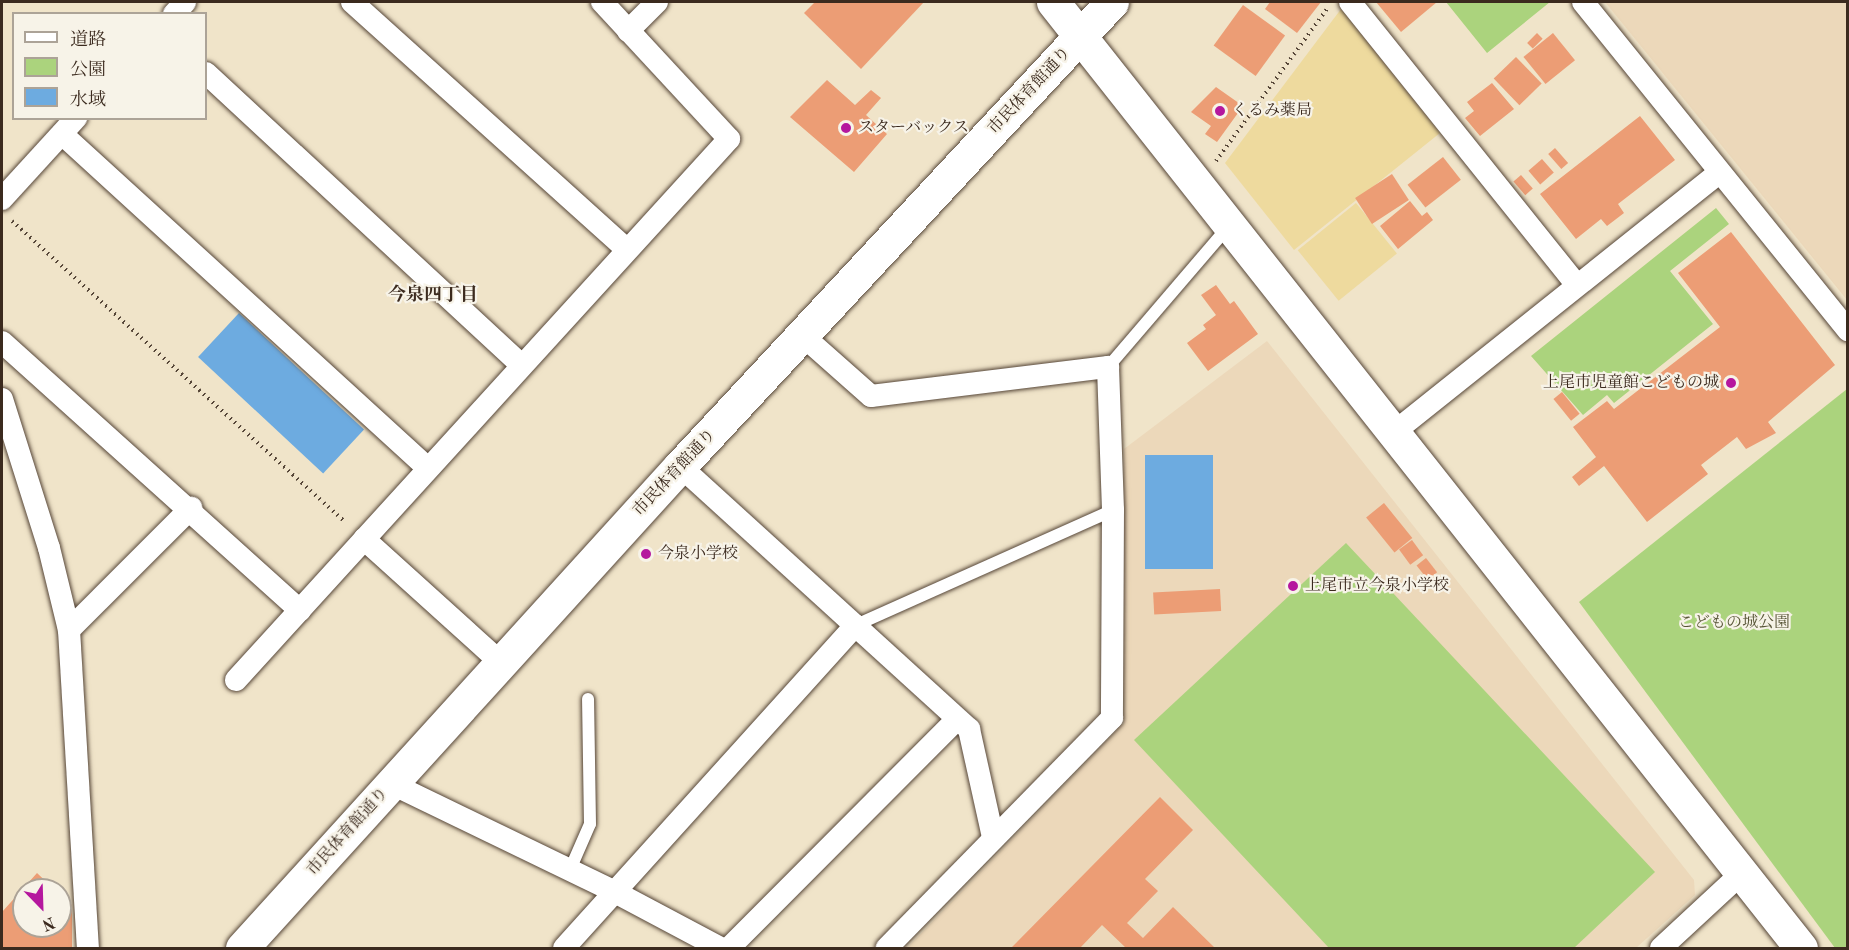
<!DOCTYPE html>
<html>
<head>
<meta charset="utf-8">
<style>
  body { margin:0 }
  #map { position:relative; width:1849px; height:950px; overflow:hidden; background:#f0e4c9; font-family:"Old Standard TT","Noto Serif JP",serif }
  div>[style] { position:absolute }
  [style*='--x'] { left:calc(var(--x)*1px); top:calc(var(--y)*1px); width:calc(var(--w)*1px); rotate:calc(var(--a)*1deg) }
  .built>* { inset:0; background:#ecd8ba }
  .green>* { inset:0; background:#abd37d }
  .sand>* { inset:0; background:#eeda9e; transform-origin:0 0 }
  .water>* { inset:0; background:#6dabe0; transform-origin:0 0 }
  .building>* { inset:0; background:#ec9d75; transform-origin:0 0 }
  .path>* { height:4px; margin-top:-2px; transform-origin:0; background:repeating-linear-gradient(90deg,#564638 0 1.5px,transparent 0 6px) }
  .roads { filter:drop-shadow(0 0 2px #564638) drop-shadow(0 0 2px #564638) }
  .lane>* { height:12px; margin:-6px; padding:0 6px; transform-origin:6px; border-radius:6px; background:#fff }
  .street>* { height:22px; margin:-11px; padding:0 11px; transform-origin:11px; border-radius:11px; background:#fff }
  .secondary>* { height:33px; margin:-16.5px; padding:0 16.5px; transform-origin:16.5px; border-radius:16.5px; background:#fff }
  .dots>* { width:16px; height:16px; translate:-50% -50%; box-sizing:border-box; border:3px solid #f7f3e8; border-radius:50% }
  span { translate:-50% -50%; white-space:nowrap; text-align:center; line-height:1.15; -webkit-text-stroke:4.5px #f7f3e8; paint-order:stroke }
  .street-label { font-size:16px; color:#3b2a1e }
  .poi-label { font-size:16px; color:#3b2a1e }
  .left { translate:0 -50%; text-align:left }
  .right { translate:-100% -50%; text-align:right }
  .park-label { font-size:16px; color:#575436 }
  .neighbourhood-label { font-size:18px; color:#3b2a1e; font-weight:700 }
  .frame { position:absolute; inset:0; border:3px solid #3b2a1e; pointer-events:none }
  .legend { position:absolute; left:12px; top:12px; width:195px; height:108px; box-sizing:border-box; background:#f7f3e8; border:2px solid #aca397; margin:0; padding:8px 10px; list-style:none; font-size:18px; color:#3b2a1e }
  .legend li { display:flex; align-items:center; gap:12px; height:30px }
  .legend b { width:30px; border:2px solid #aca397 }
  .north { position:absolute; left:12px; top:878px; width:60px; height:60px; box-sizing:border-box; background:#f7f3e8; border:2px solid #aca397; border-radius:50%; rotate:157deg; font-size:16px; font-weight:700; line-height:24px; text-align:center; color:#3b2a1e }
  .north::after { content:''; display:block; margin:auto; width:21px; height:27px; background:#b5179e; clip-path:polygon(50% 0,100% 100%,50% 72%,0 100%) }
</style>
</head>
<body>
<div id="map">
  <div class="built">
    <div style="clip-path:polygon(1605px 2px,1847px 2px,1847px 300px)"></div>
    <div style="clip-path:polygon(1267px 341px,1694px 880px,1695px 895px,1636px 948px,907px 948px,1124px 723px,1124px 449px)"></div>
  </div>
  <div class="green">
    <div style="clip-path:polygon(1446px 2px,1445px 2px,1550px 2px,1487px 53px)"></div>
    <div style="clip-path:polygon(1716px 208px,1729px 224px,1670px 271px,1713px 324px,1614px 403px,1607px 395px,1583px 415px,1531px 356px)"></div>
    <div style="clip-path:polygon(1847px 389px,1848px 948px,1835px 948px,1579px 602px)"></div>
    <div style="clip-path:polygon(1346px 543px,1655px 872px,1574px 948px,1329px 948px,1134px 740px)"></div>
  </div>
  <div class="sand">
    <div style="clip-path:polygon(1341px 9px,1440px 133px,1294px 250px,1225px 163px)"></div>
    <div style="left:1356px;top:203px;width:65px;height:75px;rotate:51deg"></div>
  </div>
  <div class="water">
    <div style="left:239px;top:313px;width:171px;height:60px;rotate:43deg"></div>
    <div style="left:1213px;top:455px;width:114px;height:68px;rotate:90deg"></div>
  </div>
  <div class="building">
    <div style="clip-path:polygon(815px 2px,924px 2px,861px 69px,804px 13px)"></div>
    <div style="clip-path:polygon(1270px 2px,1321px 2px,1297px 33px,1265px 9px)"></div>
    <div style="clip-path:polygon(1376px 2px,1437px 2px,1401px 32px)"></div>
    <div style="left:1243px;top:5px;width:52px;height:50px;rotate:36deg"></div>
    <div style="left:1537px;top:33px;width:8px;height:14px;rotate:45deg"></div>
    <div style="left:1553px;top:33px;width:35px;height:38px;rotate:51deg"></div>
    <div style="left:1516px;top:57px;width:37px;height:31px;rotate:46deg"></div>
    <div style="clip-path:polygon(827px 80px,855px 105px,871px 90px,881px 98px,866px 115px,887px 134px,854px 172px,790px 117px)"></div>
    <div style="clip-path:polygon(1492px 83px,1514px 109px,1480px 136px,1465px 118px,1474px 111px,1467px 102px)"></div>
    <div style="clip-path:polygon(1216px 87px,1243px 106px,1217px 142px,1205px 134px,1211px 126px,1191px 112px)"></div>
    <div style="clip-path:polygon(1640px 116px,1675px 160px,1618px 204px,1624px 213px,1607px 226px,1601px 219px,1576px 239px,1540px 194px)"></div>
    <div style="left:1555px;top:148px;width:20px;height:9px;rotate:49deg"></div>
    <div style="left:1443px;top:157px;width:29px;height:45px;rotate:52deg"></div>
    <div style="left:1542px;top:159px;width:18px;height:18px;rotate:49deg"></div>
    <div style="left:1392px;top:174px;width:31px;height:44px;rotate:57deg"></div>
    <div style="left:1521px;top:175px;width:18px;height:10px;rotate:49deg"></div>
    <div style="clip-path:polygon(1410px 201px,1422px 216px,1427px 212px,1433px 220px,1398px 249px,1380px 226px)"></div>
    <div style="clip-path:polygon(1731px 232px,1835px 365px,1768px 422px,1776px 433px,1746px 449px,1737px 437px,1701px 465px,1708px 474px,1647px 522px,1604px 466px,1579px 486px,1572px 477px,1596px 457px,1573px 427px,1607px 401px,1614px 409px,1720px 327px,1678px 273px)"></div>
    <div style="clip-path:polygon(1216px 285px,1230px 304px,1234px 301px,1258px 334px,1208px 371px,1187px 343px,1206px 329px,1203px 325px,1216px 315px,1201px 295px)"></div>
    <div style="left:1562px;top:392px;width:28px;height:11px;rotate:51deg"></div>
    <div style="left:1384px;top:503px;width:45px;height:23px;rotate:51deg"></div>
    <div style="left:1412px;top:540px;width:19px;height:16px;rotate:54deg"></div>
    <div style="left:1426px;top:558px;width:18px;height:12px;rotate:52deg"></div>
    <div style="left:1220px;top:589px;width:22px;height:67px;rotate:87deg"></div>
    <div style="clip-path:polygon(1160px 797px,1193px 830px,1145px 879px,1158px 891px,1127px 923px,1143px 938px,1173px 907px,1215px 948px,1126px 948px,1102px 925px,1080px 948px,1011px 948px)"></div>
    <div style="clip-path:polygon(37px 873px,55px 890px,24px 890px,24px 926px,60px 926px,60px 894px,72px 905px,72px 948px,2px 948px,2px 912px)"></div>
  </div>
  <div class="path">
    <div style="--x:1216;--y:161;--w:188;--a:-53.9"></div>
    <div style="--x:12;--y:221;--w:449;--a:42.1"></div>
  </div>
  <div class="roads">
    <div class="lane">
      <div style="--x:1108;--y:367;--w:184;--a:-49.4"></div>
      <div style="--x:856;--y:625;--w:282;--a:-24.1"></div>
      <div style="--x:569;--y:872;--w:52;--a:-66.4"></div>
      <div style="--x:590;--y:824;--w:125;--a:-90.9"></div>
    </div>
    <div class="street">
      <div style="--x:352;--y:2;--w:370;--a:42"></div>
      <div style="--x:1350;--y:2;--w:361;--a:51.3"></div>
      <div style="--x:1583;--y:2;--w:422;--a:51.1"></div>
      <div style="--x:174;--y:14;--w:16;--a:-47"></div>
      <div style="--x:628;--y:31;--w:41;--a:-45"></div>
      <div style="--x:206;--y:73;--w:430;--a:42.8"></div>
      <div style="--x:62;--y:134;--w:495;--a:42.4"></div>
      <div style="--x:2;--y:199;--w:110;--a:-47.6"></div>
      <div style="--x:802;--y:335;--w:92;--a:41.5"></div>
      <div style="--x:871;--y:396;--w:239;--a:-7"></div>
      <div style="--x:1108;--y:367;--w:143;--a:88"></div>
      <div style="--x:1113;--y:510;--w:208;--a:90.3"></div>
      <div style="--x:1112;--y:718;--w:322;--a:134.4"></div>
      <div style="--x:2;--y:342;--w:401;--a:42"></div>
      <div style="--x:2;--y:399;--w:156;--a:72.5"></div>
      <div style="--x:49;--y:548;--w:84;--a:76.3"></div>
      <div style="--x:69;--y:630;--w:319;--a:86.6"></div>
      <div style="--x:1393;--y:433;--w:417;--a:-38.6"></div>
      <div style="--x:680;--y:466;--w:391;--a:42.3"></div>
      <div style="--x:969;--y:729;--w:111;--a:77.5"></div>
      <div style="--x:364;--y:539;--w:185;--a:42.1"></div>
      <div style="--x:69;--y:630;--w:173;--a:-45"></div>
      <div style="--x:236;--y:680;--w:732;--a:-47.66"></div>
      <div style="--x:729;--y:139;--w:187;--a:-132.8"></div>
      <div style="--x:392;--y:784;--w:246;--a:25.8"></div>
      <div style="--x:613;--y:891;--w:121;--a:28"></div>
      <div style="--x:564;--y:948;--w:435;--a:-47.9"></div>
      <div style="--x:729;--y:948;--w:323;--a:-45.1"></div>
      <div style="--x:1661;--y:948;--w:109;--a:-42.8"></div>
    </div>
    <div class="secondary">
      <div style="--x:1053;--y:2;--w:1206;--a:51.67"></div>
      <div style="--x:242;--y:948;--w:651;--a:-47.74"></div>
      <div style="--x:680;--y:466;--w:634;--a:-47.05"></div>
    </div>
  </div>
  <div class="dots">
    <div style="left:1220px;top:111px;background:#b5179e"></div>
    <div style="left:846px;top:128px;background:#b5179e"></div>
    <div style="left:1731px;top:383px;background:#b5179e"></div>
    <div style="left:646px;top:554px;background:#b5179e"></div>
    <div style="left:1293px;top:586px;background:#b5179e"></div>
  </div>
  <div class="street-label">
    <span style="left:1030px;top:91px;rotate:-47deg">市民体育館通り</span>
    <span style="left:675px;top:473px;rotate:-47deg">市民体育館通り</span>
    <span style="left:348px;top:832px;rotate:-48deg">市民体育館通り</span>
  </div>
  <div class="poi-label">
    <span class="left" style="left:1232px;top:111px">くるみ薬局</span>
    <span class="left" style="left:858px;top:128px">スターバックス</span>
    <span class="right" style="left:1719px;top:383px">上尾市児童館こどもの城</span>
    <span class="left" style="left:658px;top:554px">今泉小学校</span>
    <span class="left" style="left:1305px;top:586px">上尾市立今泉小学校</span>
  </div>
  <div class="park-label">
    <span style="left:1734px;top:623px">こどもの城公園</span>
  </div>
  <div class="neighbourhood-label">
    <span style="left:433px;top:295px">今泉四丁目</span>
  </div>
  <div class="frame"></div>
  <ul class="legend">
  <li><b style="height:8px;background:#fff"></b>道路</li>
  <li><b style="height:16px;background:#abd37d"></b>公園</li>
  <li><b style="height:16px;background:#6dabe0"></b>水域</li>
  </ul>
  <div class="north">N</div>
</div>
</body>
</html>
